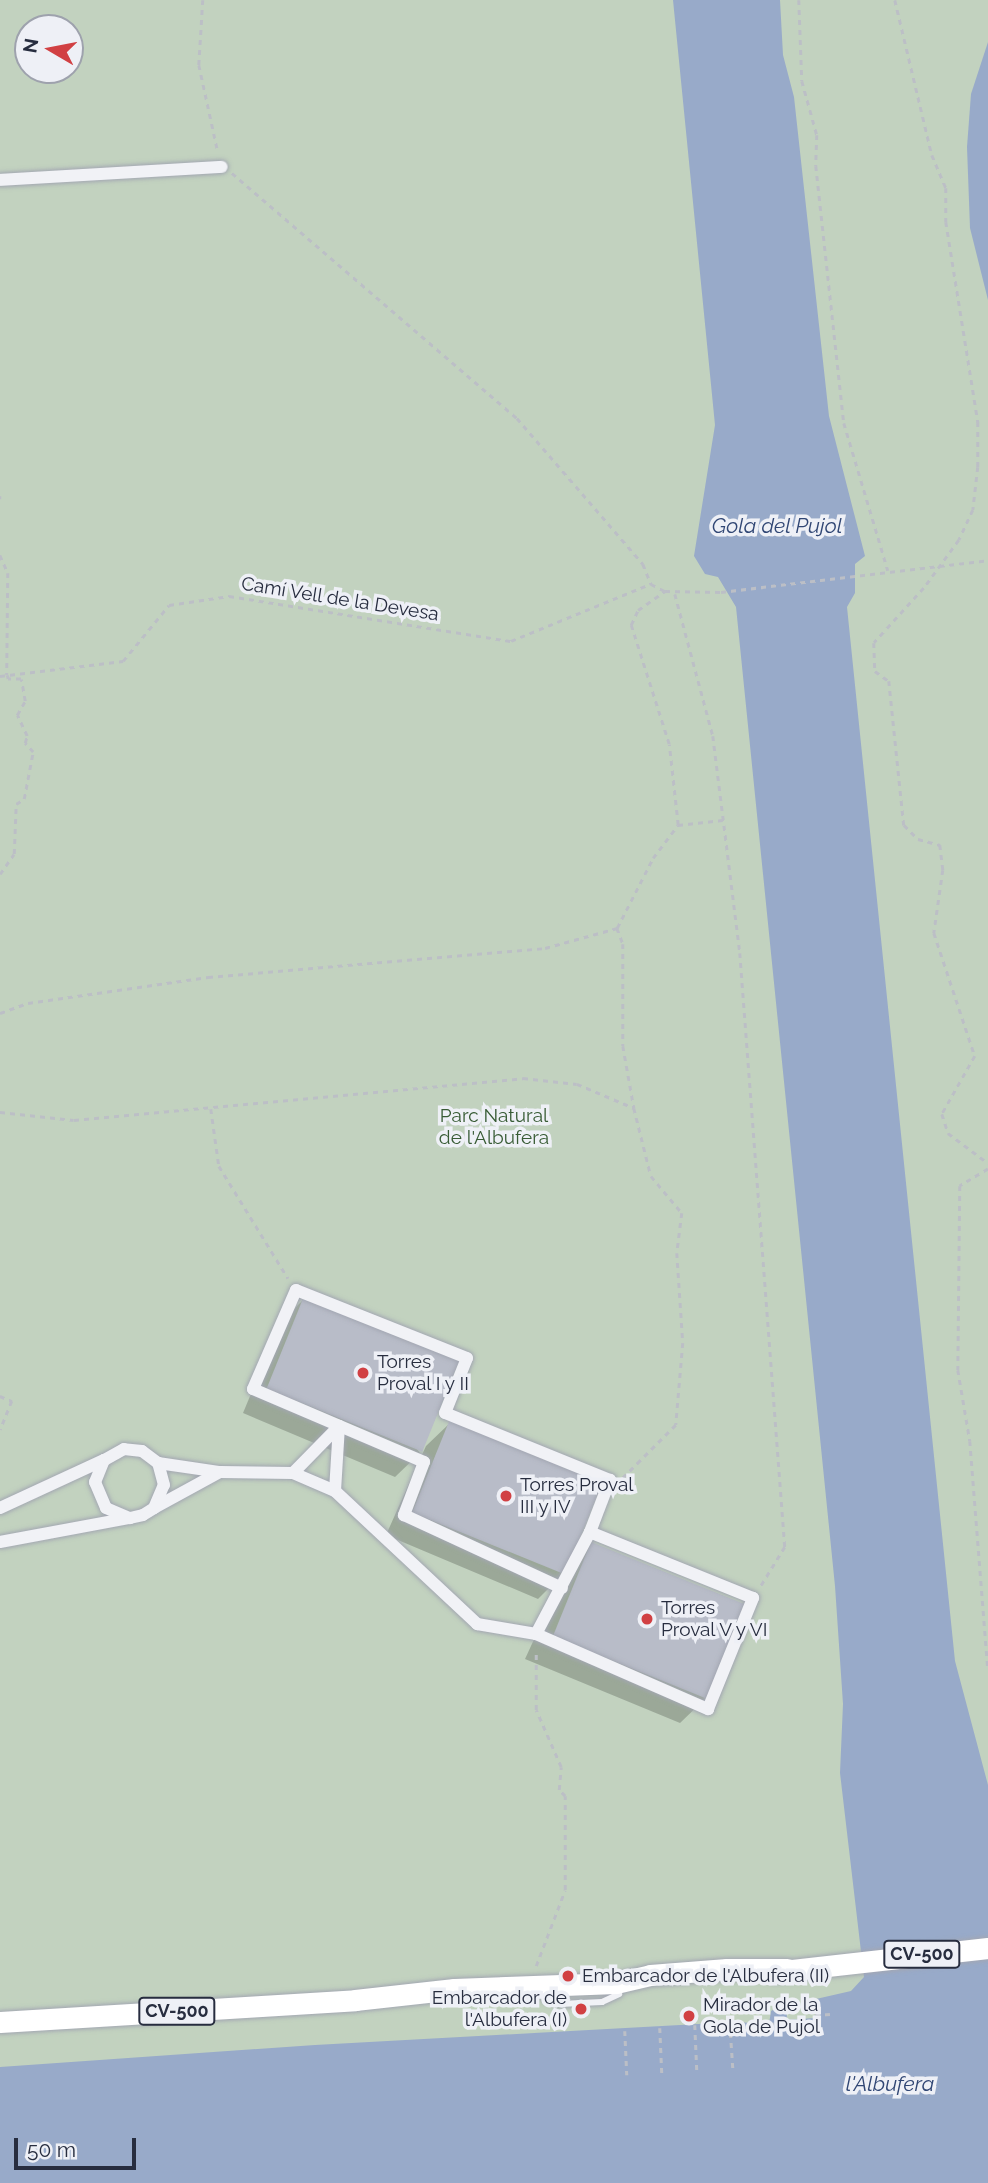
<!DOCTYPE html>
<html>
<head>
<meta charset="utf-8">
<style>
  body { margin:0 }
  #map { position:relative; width:988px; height:2183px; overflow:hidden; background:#dee1e8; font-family:Raleway,sans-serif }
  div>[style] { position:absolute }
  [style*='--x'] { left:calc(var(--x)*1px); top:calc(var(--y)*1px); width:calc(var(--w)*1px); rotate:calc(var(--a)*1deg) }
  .green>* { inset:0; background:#c2d2bf }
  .water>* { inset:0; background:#98aac9 }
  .shadow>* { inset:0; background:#0003 }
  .building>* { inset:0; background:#b8bcc8; transform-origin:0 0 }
  .path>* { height:2.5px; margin-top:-1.25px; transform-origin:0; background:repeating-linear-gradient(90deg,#bcbfc6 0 5px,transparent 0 10px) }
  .roads { filter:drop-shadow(0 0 2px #a3a7b2) drop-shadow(0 0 2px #a3a7b2) }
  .service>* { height:6px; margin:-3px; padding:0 3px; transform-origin:3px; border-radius:3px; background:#f1f2f6 }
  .minor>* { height:12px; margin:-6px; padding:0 6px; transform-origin:6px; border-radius:6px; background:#f1f2f6 }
  .primary>* { height:21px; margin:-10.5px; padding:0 10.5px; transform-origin:10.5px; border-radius:10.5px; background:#fff }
  .dots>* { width:19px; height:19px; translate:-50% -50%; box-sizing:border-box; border:4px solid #eef0f6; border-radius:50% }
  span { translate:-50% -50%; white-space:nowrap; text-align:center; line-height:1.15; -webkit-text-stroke:7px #eef0f6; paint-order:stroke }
  .shield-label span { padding:2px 5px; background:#eef0f6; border:2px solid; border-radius:5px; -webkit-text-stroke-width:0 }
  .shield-label { font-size:18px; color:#272d3f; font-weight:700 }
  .street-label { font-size:19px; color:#272d3f }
  .park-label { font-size:19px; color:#375b34 }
  .poi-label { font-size:19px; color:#272d3f }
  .left { translate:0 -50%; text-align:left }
  .right { translate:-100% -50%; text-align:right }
  .water-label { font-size:21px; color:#304674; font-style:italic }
  .north { position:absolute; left:14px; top:14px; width:70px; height:70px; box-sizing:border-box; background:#eef0f6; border:2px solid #9ea2ad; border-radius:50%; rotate:280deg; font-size:19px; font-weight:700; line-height:28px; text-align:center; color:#272d3f }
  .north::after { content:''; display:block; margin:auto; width:24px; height:32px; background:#d14043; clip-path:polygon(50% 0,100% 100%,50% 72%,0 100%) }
  .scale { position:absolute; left:14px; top:2138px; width:122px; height:32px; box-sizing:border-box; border:4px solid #272d3f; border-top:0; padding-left:9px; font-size:21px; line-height:24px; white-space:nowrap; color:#272d3f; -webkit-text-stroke:5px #eef0f6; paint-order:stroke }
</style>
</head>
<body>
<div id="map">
  <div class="green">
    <div style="clip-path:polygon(evenodd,0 0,988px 0,988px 2183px,0 2183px,0 0,28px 28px,70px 28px,70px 70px,28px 70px,28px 28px)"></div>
  </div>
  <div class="water">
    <div style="clip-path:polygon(673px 0,780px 0,783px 55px,794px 97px,829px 416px,865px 556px,855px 564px,855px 593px,847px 607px,955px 1661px,988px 1785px,988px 2183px,0 2183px,0 2067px,315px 2045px,735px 2022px,769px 2024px,771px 2011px,786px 2003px,787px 2020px,815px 2018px,816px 1999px,851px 1991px,864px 1977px,840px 1773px,843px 1704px,835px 1586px,736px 607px,718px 577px,705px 574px,694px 556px,715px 425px)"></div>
    <div style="clip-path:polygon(988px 42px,988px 300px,970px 228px,967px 147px,971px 94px)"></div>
  </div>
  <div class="shadow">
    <div style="clip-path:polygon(305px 1298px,420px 1453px,395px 1477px,243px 1413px,281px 1322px)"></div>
    <div style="clip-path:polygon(451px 1422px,563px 1572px,591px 1544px,705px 1699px,680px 1723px,525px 1659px,565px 1572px,538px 1599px,386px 1535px,426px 1446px)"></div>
  </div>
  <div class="building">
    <div style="left:304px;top:1296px;width:168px;height:100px;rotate:22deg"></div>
    <div style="left:450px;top:1419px;width:165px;height:101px;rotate:22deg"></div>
    <div style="left:591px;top:1542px;width:166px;height:102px;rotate:22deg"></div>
  </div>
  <div class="path">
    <div style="--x:203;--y:0;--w:65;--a:93.5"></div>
    <div style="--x:199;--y:65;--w:89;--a:77.7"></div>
    <div style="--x:799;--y:0;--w:81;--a:87.9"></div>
    <div style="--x:802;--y:81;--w:56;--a:74.5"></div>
    <div style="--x:817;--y:135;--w:31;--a:92"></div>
    <div style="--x:816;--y:166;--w:259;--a:83.8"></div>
    <div style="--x:844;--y:423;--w:154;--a:73.4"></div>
    <div style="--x:895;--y:0;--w:159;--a:76.6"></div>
    <div style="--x:932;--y:155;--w:36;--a:67"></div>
    <div style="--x:946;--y:188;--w:34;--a:90"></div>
    <div style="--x:946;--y:222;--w:203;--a:80.9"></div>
    <div style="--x:978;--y:422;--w:45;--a:90"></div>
    <div style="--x:978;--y:467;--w:43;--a:96.6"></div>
    <div style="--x:973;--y:510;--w:33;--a:115"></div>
    <div style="--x:959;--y:540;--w:59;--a:126.1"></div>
    <div style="--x:924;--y:588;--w:74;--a:132.3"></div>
    <div style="--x:874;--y:643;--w:28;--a:88"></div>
    <div style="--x:875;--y:671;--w:17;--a:36"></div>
    <div style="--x:889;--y:681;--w:145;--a:84.1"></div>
    <div style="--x:904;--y:825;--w:20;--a:45"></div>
    <div style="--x:918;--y:839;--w:23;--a:15"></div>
    <div style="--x:940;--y:845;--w:25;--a:83"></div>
    <div style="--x:943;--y:870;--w:64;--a:98.1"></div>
    <div style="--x:934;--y:933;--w:130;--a:71.6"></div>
    <div style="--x:975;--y:1056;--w:67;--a:119.6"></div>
    <div style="--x:942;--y:1114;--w:20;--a:72"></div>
    <div style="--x:948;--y:1133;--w:50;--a:36.9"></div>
    <div style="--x:232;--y:173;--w:376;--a:40.7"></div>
    <div style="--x:517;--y:418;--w:193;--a:49.2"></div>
    <div style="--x:643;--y:564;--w:22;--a:68"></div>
    <div style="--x:651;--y:584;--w:16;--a:27"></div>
    <div style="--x:665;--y:591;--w:56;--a:1"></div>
    <div style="--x:721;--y:592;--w:269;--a:-6.8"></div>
    <div style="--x:0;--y:496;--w:3;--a:90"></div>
    <div style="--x:0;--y:555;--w:20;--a:66"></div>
    <div style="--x:8;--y:573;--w:102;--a:90.6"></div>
    <div style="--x:675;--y:594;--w:147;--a:75"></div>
    <div style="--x:713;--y:736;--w:219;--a:82.9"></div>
    <div style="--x:740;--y:953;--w:596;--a:85.67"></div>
    <div style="--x:785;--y:1547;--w:46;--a:121.6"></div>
    <div style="--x:0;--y:676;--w:124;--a:-7"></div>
    <div style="--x:123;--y:661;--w:72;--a:-50.6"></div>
    <div style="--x:169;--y:605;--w:61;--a:-8.5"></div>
    <div style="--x:229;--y:596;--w:286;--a:9.1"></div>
    <div style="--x:511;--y:641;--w:150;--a:-22.3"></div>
    <div style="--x:678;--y:825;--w:45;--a:-6.3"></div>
    <div style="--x:0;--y:874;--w:24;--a:-55"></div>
    <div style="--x:14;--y:854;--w:50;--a:-87.7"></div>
    <div style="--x:16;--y:804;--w:9;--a:-32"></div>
    <div style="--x:24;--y:799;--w:48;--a:-79.2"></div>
    <div style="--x:33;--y:752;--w:12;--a:-132"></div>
    <div style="--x:25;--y:743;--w:7;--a:-74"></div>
    <div style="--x:27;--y:736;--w:23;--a:-115"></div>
    <div style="--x:17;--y:715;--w:16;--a:-60"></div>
    <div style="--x:25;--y:701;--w:22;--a:-100"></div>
    <div style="--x:21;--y:679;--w:13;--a:180"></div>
    <div style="--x:8;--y:679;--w:4;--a:-104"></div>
    <div style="--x:617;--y:928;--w:17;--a:69"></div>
    <div style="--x:623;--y:944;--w:102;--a:90"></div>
    <div style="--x:623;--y:1046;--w:63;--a:79.9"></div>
    <div style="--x:634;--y:1108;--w:70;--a:76"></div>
    <div style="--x:651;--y:1176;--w:48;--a:50"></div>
    <div style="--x:682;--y:1213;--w:40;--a:97.1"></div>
    <div style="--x:677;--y:1253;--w:90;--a:86.2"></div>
    <div style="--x:683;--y:1343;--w:82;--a:94.9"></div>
    <div style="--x:676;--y:1425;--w:75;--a:135"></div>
    <div style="--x:0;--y:1013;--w:30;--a:-20"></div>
    <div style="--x:28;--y:1003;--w:182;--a:-8.2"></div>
    <div style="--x:208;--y:977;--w:338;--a:-4.9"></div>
    <div style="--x:545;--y:948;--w:75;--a:-15.5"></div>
    <div style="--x:617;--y:928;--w:79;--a:-62.8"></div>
    <div style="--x:653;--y:858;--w:41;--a:-52.9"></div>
    <div style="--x:678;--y:825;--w:81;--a:-96.3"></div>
    <div style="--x:669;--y:744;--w:125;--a:-107.7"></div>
    <div style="--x:631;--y:625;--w:17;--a:-65"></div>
    <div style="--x:638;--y:610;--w:33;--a:-35"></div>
    <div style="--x:211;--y:1109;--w:58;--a:82"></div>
    <div style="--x:219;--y:1166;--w:132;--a:58.4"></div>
    <div style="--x:0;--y:1112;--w:74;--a:6.2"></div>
    <div style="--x:74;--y:1120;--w:451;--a:-5.3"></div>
    <div style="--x:523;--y:1078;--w:54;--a:6.3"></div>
    <div style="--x:577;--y:1084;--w:62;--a:22.8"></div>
    <div style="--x:988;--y:1169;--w:33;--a:149"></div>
    <div style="--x:960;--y:1186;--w:184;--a:90.6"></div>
    <div style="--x:958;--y:1370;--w:72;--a:80.4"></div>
    <div style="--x:970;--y:1441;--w:230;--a:85.5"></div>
    <div style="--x:0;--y:1396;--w:13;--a:23"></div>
    <div style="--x:12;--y:1401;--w:31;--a:112"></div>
    <div style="--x:536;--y:1966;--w:81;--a:-69.1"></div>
    <div style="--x:565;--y:1890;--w:94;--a:-90"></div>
    <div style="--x:565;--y:1796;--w:8;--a:-135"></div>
    <div style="--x:559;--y:1790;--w:23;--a:-85"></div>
    <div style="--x:561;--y:1767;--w:62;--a:-113.7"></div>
    <div style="--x:536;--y:1710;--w:60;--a:-90"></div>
    <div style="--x:815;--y:2015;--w:15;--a:-4"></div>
    <div style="--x:730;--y:2023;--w:45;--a:86.2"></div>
    <div style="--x:769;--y:2023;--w:13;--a:9"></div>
    <div style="--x:695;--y:2025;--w:45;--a:87.5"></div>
    <div style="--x:660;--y:2028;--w:45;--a:87.5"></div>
    <div style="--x:625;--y:2031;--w:44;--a:87.4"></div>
  </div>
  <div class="roads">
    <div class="service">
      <div style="--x:545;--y:1999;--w:16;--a:18"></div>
      <div style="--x:560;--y:2004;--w:42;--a:-2.7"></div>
      <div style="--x:602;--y:2002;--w:19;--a:-25"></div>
    </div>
    <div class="minor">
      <div style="--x:0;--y:180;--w:222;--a:-3.4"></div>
      <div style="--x:158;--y:1463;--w:63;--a:8.3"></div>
      <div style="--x:220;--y:1472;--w:73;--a:0.8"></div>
      <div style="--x:293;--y:1473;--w:46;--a:23.2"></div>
      <div style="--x:335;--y:1491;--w:195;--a:43.1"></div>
      <div style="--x:477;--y:1624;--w:60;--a:9.6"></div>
      <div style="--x:536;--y:1634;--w:188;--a:23.6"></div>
      <div style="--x:708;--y:1709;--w:120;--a:-67.9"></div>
      <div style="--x:753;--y:1598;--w:176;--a:-158"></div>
      <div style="--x:590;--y:1532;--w:56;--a:-69"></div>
      <div style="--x:610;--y:1480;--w:178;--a:-157.9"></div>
      <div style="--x:445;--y:1413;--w:59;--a:-68.2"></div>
      <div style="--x:467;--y:1358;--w:184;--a:-158.3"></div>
      <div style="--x:296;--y:1290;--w:108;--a:113.5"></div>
      <div style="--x:253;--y:1389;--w:186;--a:23.1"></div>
      <div style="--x:424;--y:1462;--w:57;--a:110.7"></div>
      <div style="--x:404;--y:1515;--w:174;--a:24.8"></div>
      <div style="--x:293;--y:1473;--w:66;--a:-45.6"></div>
      <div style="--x:335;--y:1491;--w:65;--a:-86.5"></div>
      <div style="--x:0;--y:1508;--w:115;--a:-24.8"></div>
      <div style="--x:154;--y:1508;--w:75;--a:-28.6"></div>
      <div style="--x:0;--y:1542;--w:132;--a:-10.5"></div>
      <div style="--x:130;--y:1518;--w:13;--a:-13"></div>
      <div style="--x:143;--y:1515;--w:13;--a:-32"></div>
      <div style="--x:154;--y:1508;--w:25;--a:-67"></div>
      <div style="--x:164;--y:1485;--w:23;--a:-105"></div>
      <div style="--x:158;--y:1463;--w:20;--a:-143"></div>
      <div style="--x:142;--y:1451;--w:18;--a:-174"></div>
      <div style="--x:124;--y:1449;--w:23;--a:151"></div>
      <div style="--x:104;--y:1460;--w:24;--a:112"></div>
      <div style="--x:95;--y:1482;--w:28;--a:67"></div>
      <div style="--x:106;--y:1508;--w:26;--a:23"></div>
      <div style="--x:536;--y:1634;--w:115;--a:-62.1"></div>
    </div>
    <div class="primary">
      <div style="--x:774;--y:1972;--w:215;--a:-6.4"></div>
      <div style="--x:0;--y:2022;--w:356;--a:-3.5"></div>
      <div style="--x:355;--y:2000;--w:100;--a:-6.3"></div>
      <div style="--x:454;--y:1989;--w:162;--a:-2.1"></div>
      <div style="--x:616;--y:1983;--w:35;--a:-13"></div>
      <div style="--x:650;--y:1975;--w:77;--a:-4.5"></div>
      <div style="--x:727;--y:1969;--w:60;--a:0"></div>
    </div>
  </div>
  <div class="dots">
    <div style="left:363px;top:1373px;background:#d14043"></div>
    <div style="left:506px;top:1496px;background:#d14043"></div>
    <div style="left:647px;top:1619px;background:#d14043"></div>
    <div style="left:568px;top:1976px;background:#d14043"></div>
    <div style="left:581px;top:2009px;background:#d14043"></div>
    <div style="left:689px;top:2016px;background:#d14043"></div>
  </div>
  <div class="shield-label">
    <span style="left:922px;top:1954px">CV-500</span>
    <span style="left:177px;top:2011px">CV-500</span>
  </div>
  <div class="street-label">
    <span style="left:340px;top:599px;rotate:9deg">Camí Vell de la Devesa</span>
  </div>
  <div class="park-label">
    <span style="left:494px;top:1127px">Parc Natural<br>de l'Albufera</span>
  </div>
  <div class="poi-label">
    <span class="left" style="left:377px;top:1373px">Torres<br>Proval I y II</span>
    <span class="left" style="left:520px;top:1496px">Torres Proval<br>III y IV</span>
    <span class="left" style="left:661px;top:1619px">Torres<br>Proval V y VI</span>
    <span class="left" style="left:582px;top:1976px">Embarcador de l'Albufera (II)</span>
    <span class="right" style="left:567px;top:2009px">Embarcador de<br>l'Albufera (I)</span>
    <span class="left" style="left:703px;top:2016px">Mirador de la<br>Gola de Pujol</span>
  </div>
  <div class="water-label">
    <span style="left:777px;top:526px">Gola del Pujol</span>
    <span style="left:890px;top:2084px">l'Albufera</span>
  </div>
  <div class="north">N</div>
  <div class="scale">50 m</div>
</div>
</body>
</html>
